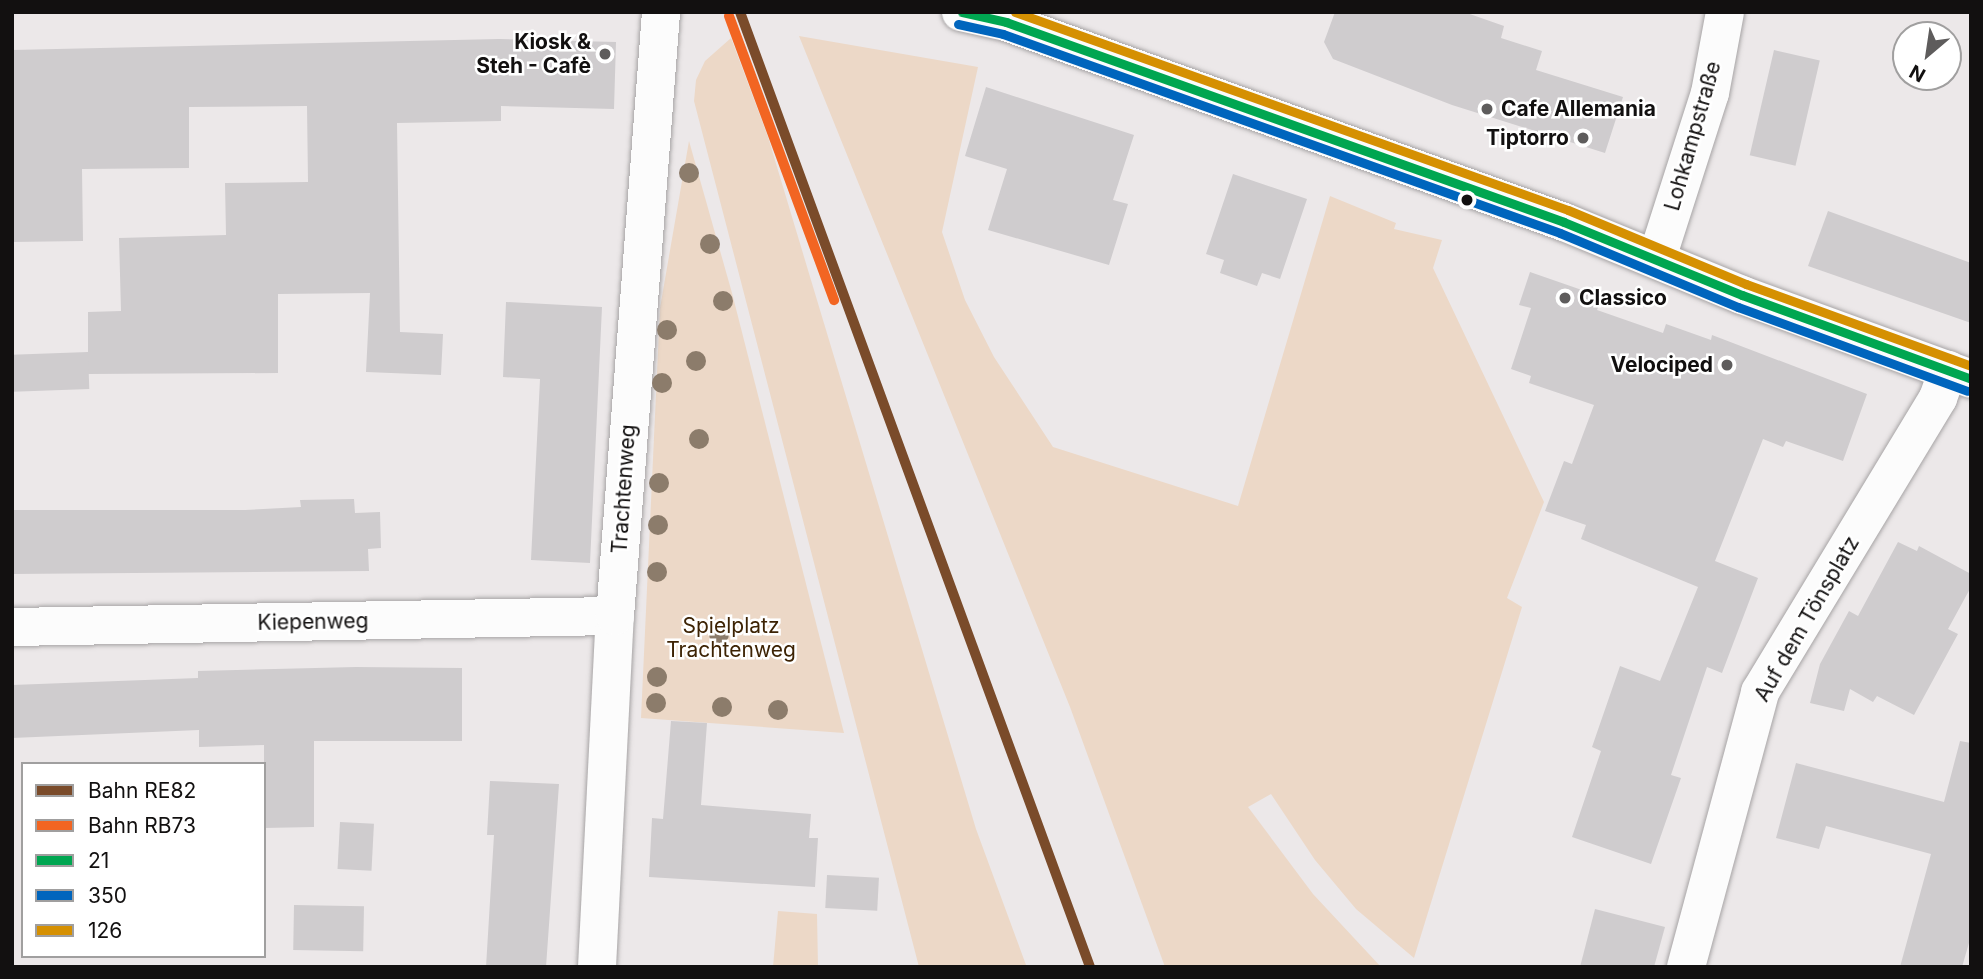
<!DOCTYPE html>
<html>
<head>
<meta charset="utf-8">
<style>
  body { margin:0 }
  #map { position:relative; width:1983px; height:979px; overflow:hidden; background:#ece8e9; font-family:Inter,sans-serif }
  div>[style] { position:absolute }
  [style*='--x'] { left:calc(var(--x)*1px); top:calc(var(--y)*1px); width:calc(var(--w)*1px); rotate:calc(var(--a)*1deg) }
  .green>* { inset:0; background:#ecd8c7 }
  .building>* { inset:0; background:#cfccce; transform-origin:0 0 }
  .roads { filter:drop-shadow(0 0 2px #a7a4a5) drop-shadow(0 0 2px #a7a4a5) }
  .minor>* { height:38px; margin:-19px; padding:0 19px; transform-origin:19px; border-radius:19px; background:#fcfcfc }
  .major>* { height:38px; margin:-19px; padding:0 19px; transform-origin:19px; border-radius:19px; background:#fcfcfc }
  .bus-1>* { height:9px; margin:-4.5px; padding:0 4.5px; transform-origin:4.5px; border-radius:4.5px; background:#00a651 }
  .bus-2>* { height:9px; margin:-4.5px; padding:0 4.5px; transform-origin:4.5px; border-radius:4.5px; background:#0065bd }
  .bus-3>* { height:9px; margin:-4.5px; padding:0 4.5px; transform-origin:4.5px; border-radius:4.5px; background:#d59002 }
  .rail-1>* { height:10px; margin:-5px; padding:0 5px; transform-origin:5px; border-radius:5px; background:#7a4b2a }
  .rail-2>* { height:10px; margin:-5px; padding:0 5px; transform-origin:5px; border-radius:5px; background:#f26522 }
  .trees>* { width:20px; height:20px; margin:-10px; border-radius:50%; background:#8c7c6b }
  .dots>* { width:19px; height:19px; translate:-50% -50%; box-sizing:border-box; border:4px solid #fff; border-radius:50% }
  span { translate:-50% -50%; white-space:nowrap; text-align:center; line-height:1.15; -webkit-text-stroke:5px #fff; paint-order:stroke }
  .poi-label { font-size:21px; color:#121010; font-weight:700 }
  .right { translate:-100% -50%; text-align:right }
  .left { translate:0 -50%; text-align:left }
  .street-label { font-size:21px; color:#121010 }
  .park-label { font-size:21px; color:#3d2304 }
  .frame { position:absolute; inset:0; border:14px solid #121010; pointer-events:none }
  .legend { position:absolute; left:21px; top:762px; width:245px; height:196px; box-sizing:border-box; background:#fff; border:2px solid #a09f9f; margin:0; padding:9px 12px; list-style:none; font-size:21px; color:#121010 }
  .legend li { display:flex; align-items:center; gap:14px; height:35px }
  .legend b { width:35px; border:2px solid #a09f9f }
  .north { position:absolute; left:1892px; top:21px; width:70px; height:70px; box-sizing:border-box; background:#fff; border:2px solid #a09f9f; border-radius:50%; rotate:209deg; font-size:19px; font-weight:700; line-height:28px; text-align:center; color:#121010 }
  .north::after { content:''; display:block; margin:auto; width:24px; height:32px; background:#5e5c5c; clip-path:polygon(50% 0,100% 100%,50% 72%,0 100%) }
</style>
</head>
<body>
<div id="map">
  <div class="green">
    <div style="clip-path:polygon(799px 36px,978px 67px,942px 232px,965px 300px,994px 357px,1053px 447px,1238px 506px,1330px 196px,1396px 223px,1394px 229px,1442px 240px,1433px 268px,1544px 502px,1507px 598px,1522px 607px,1414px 958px,1356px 909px,1315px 860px,1271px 794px,1248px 807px,1313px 894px,1381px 967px,1165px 967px,1070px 707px)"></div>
    <div style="clip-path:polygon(731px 38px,768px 137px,976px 829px,1026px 965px,1020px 967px,919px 967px,694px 101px,696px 80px,705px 61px)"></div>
    <div style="clip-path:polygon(689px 141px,732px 293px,844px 733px,641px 718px,660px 308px)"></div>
    <div style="clip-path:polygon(778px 911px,817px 914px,818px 967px,773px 967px)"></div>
  </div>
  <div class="building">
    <div style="clip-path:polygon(1335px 12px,1464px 12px,1504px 26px,1501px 38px,1542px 51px,1536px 70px,1623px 97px,1605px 153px,1452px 105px,1333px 59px,1324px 42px)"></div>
    <div style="clip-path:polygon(499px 39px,616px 42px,614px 109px,501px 106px,501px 121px,397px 123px,400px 332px,443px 334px,441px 375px,366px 372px,370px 293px,278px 294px,278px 373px,88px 374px,88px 312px,121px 311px,119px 238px,226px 235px,225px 183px,308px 182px,307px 106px,189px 107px,189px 168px,82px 169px,83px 241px,12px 242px,12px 50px)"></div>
    <div style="left:1774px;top:50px;width:47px;height:108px;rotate:13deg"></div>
    <div style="clip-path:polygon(986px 87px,1134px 135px,1113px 200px,1128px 204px,1109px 265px,988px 230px,1007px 169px,965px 156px)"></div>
    <div style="clip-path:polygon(1233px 174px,1307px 199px,1280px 279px,1262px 273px,1257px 286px,1220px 273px,1224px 260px,1206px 254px)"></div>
    <div style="clip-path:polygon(1828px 211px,1971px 263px,1971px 323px,1808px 266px)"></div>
    <div style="clip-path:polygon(1530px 272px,1602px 297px,1597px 310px,1663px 333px,1666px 324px,1711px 340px,1712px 335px,1867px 394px,1843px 461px,1786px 441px,1783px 447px,1763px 439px,1715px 561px,1758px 578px,1722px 673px,1707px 667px,1671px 775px,1681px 778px,1651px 864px,1572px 837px,1601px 751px,1592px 747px,1620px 666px,1660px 681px,1698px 587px,1581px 539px,1586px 525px,1545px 511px,1564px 461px,1572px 464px,1594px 405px,1529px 383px,1531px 376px,1511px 369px,1531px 308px,1519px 305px)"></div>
    <div style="clip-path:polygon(506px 302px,602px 307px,590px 563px,531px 560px,540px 379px,503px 377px)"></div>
    <div style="left:88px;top:352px;width:37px;height:76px;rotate:88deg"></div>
    <div style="clip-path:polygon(354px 499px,355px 513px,380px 512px,381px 548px,368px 549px,369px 571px,12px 574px,12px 510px,245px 510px,301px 507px,300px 500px)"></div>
    <div style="clip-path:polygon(1898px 542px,1917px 551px,1919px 546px,1971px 574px,1971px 587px,1948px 629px,1958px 634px,1914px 715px,1877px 696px,1873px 702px,1850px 689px,1844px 711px,1810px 703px,1820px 664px,1849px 611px,1858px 616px)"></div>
    <div style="clip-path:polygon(356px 667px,462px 668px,462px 741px,314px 741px,314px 827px,264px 828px,264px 745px,199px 747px,199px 730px,12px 738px,12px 685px,198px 678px,198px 671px)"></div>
    <div style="clip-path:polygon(671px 721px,707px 723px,701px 805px,811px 814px,809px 838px,818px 838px,815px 887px,649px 877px,652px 818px,663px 819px)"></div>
    <div style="clip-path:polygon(1960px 741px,1971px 743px,1971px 936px,1962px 967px,1900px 967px,1931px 854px,1826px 826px,1819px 849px,1776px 838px,1796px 763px,1944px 802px)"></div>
    <div style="clip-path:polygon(490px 781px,559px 784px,546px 967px,486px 967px,494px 835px,487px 835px)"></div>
    <div style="left:340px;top:822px;width:34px;height:47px;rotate:3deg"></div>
    <div style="left:827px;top:875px;width:52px;height:33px;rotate:3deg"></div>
    <div style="left:294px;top:905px;width:70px;height:45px;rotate:1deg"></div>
    <div style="clip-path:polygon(1595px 909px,1665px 927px,1654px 967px,1580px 967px)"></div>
  </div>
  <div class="roads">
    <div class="minor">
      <div style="--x:1657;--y:258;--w:173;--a:-72.2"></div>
      <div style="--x:1710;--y:93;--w:82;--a:-79.5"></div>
      <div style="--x:12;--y:627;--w:603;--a:-1.05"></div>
      <div style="--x:597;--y:967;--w:351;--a:-87.1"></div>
      <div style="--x:615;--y:616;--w:606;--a:-85.64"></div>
      <div style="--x:1686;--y:967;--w:285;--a:-74.9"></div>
      <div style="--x:1760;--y:692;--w:344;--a:-58.8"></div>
      <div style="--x:1938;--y:398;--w:30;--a:-70"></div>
    </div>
    <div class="major">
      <div style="--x:961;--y:12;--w:46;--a:12.5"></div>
      <div style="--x:1006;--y:22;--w:593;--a:19.72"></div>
      <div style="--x:1564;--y:222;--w:192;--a:22.3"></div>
      <div style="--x:1742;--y:295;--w:244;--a:20.1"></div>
    </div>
  </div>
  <div class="bus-1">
    <div style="--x:962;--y:12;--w:45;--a:12.8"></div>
    <div style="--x:1006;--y:22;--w:593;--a:19.72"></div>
    <div style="--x:1564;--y:222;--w:192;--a:22.3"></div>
    <div style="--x:1742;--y:295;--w:244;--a:20.1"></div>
  </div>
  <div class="bus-2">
    <div style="--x:958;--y:24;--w:46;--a:12.5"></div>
    <div style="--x:1003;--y:34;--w:591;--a:19.66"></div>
    <div style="--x:1560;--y:233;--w:193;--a:22.6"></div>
    <div style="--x:1738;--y:307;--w:244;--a:20.1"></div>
  </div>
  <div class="bus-3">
    <div style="--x:1015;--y:12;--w:587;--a:19.7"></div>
    <div style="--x:1568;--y:210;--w:193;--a:22.6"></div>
    <div style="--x:1746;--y:284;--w:239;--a:20"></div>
  </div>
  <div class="rail-1">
    <div style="--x:740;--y:12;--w:1017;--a:69.87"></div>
  </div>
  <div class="rail-2">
    <div style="--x:729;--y:16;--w:303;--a:69.7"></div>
  </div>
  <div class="trees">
    <div style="left:689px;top:173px"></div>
    <div style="left:710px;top:244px"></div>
    <div style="left:723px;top:301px"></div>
    <div style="left:667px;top:330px"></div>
    <div style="left:696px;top:361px"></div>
    <div style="left:662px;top:383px"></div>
    <div style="left:699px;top:439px"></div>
    <div style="left:659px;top:483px"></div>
    <div style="left:658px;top:525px"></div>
    <div style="left:657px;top:572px"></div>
    <div style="left:719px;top:634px"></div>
    <div style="left:657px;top:677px"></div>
    <div style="left:656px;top:703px"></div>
    <div style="left:722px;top:707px"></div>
    <div style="left:778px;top:710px"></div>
  </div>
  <div class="dots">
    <div style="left:605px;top:54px;background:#5e5c5c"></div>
    <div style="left:1487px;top:109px;background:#5e5c5c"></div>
    <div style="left:1583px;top:138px;background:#5e5c5c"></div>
    <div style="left:1467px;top:200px;background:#121010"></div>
    <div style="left:1565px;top:298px;background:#5e5c5c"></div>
    <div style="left:1727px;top:365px;background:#5e5c5c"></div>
  </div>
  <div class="poi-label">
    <span class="right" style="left:591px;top:54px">Kiosk &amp;<br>Steh - Cafè</span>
    <span class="left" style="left:1501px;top:109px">Cafe Allemania</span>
    <span class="right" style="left:1569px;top:138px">Tiptorro</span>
    <span class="left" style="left:1579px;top:298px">Classico</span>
    <span class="right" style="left:1713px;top:365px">Velociped</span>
  </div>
  <div class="street-label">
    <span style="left:1693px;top:136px;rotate:-74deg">Lohkampstraße</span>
    <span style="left:624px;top:489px;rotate:-86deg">Trachtenweg</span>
    <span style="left:1807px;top:619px;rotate:-60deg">Auf dem Tönsplatz</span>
    <span style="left:313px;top:622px;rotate:-1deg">Kiepenweg</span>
  </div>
  <div class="park-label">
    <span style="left:731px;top:638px">Spielplatz<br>Trachtenweg</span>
  </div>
  <div class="frame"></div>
  <ul class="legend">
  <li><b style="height:9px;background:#7a4b2a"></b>Bahn RE82</li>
  <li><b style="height:9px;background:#f26522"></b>Bahn RB73</li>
  <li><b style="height:9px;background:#00a651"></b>21</li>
  <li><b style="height:9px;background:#0065bd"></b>350</li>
  <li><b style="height:9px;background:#d59002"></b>126</li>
  </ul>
  <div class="north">N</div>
</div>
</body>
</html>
